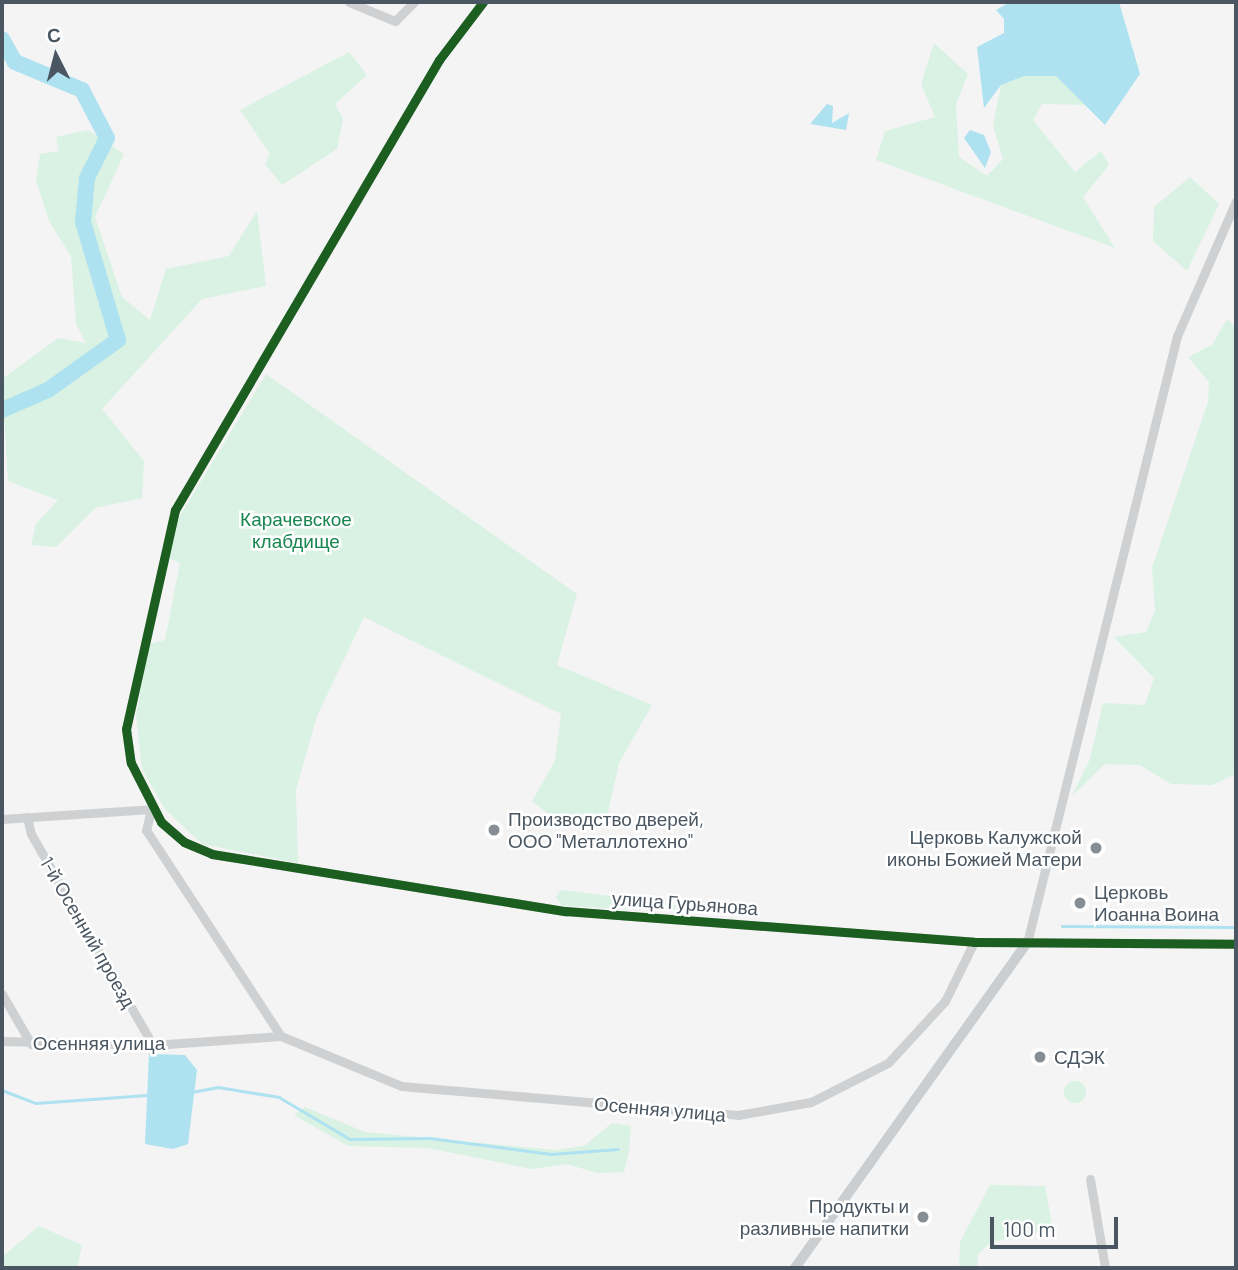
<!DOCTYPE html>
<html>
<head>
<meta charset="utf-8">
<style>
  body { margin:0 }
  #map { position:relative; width:1238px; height:1270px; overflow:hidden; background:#f4f4f4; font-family:Barlow,sans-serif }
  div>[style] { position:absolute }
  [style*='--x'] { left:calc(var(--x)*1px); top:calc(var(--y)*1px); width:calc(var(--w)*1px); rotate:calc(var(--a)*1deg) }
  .green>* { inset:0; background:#d9f2e3 }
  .round { border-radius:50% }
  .water>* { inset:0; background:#aee2f0 }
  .stream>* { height:2.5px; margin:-1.25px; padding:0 1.25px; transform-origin:1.25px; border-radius:1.25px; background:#aee2f0 }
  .river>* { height:16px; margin:-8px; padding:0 8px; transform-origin:8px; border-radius:8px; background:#aee2f0 }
  .minor>* { height:9px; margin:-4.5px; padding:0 4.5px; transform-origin:4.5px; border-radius:4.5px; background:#ced0d2 }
  .major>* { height:10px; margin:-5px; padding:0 5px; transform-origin:5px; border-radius:5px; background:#caced1 }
  .cycleway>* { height:9px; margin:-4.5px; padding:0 4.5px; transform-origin:4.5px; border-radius:4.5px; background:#1b5e20 }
  .dots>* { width:19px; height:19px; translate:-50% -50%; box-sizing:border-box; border:4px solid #fff; border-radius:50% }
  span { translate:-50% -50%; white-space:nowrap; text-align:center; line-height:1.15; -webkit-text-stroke:5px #fff; paint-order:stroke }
  .park-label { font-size:19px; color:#17864f }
  .poi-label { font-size:19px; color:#4a5661 }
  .left { translate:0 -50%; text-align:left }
  .right { translate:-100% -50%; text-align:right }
  .street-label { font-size:19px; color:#4a5661 }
  .frame { position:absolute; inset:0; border:4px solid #4a5661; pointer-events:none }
  .north { position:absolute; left:21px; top:21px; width:70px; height:70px; -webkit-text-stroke:5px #fff; paint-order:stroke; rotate:354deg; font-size:19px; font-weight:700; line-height:28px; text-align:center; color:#4a5661 }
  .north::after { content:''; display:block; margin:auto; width:24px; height:32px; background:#4a5661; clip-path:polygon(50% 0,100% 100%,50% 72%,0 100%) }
  .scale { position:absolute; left:990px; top:1217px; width:128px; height:32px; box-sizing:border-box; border:4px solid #4a5661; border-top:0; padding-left:9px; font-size:21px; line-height:24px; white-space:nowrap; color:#4a5661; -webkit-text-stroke:5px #fff; paint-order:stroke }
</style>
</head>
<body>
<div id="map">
  <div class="green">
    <div style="clip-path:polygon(934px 43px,968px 74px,956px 104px,959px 157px,987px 176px,1003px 159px,993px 126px,1001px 85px,1024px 76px,1056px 76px,1090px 105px,1042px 104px,1033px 120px,1075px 172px,1101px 151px,1109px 165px,1083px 197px,1115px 248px,876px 160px,885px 131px,935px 117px,921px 84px)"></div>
    <div style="clip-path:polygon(349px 52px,367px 75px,335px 104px,343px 119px,337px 149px,282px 185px,265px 164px,270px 154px,240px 110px)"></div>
    <div style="clip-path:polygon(88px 130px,124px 154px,95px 217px,122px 297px,150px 320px,166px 269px,229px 256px,257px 211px,266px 286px,202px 299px,102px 409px,144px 461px,142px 498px,95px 508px,56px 547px,31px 545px,36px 524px,58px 500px,8px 481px,2px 379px,58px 338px,86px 343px,76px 324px,71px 256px,49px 221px,36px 180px,40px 154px,59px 151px,56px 137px)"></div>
    <div style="clip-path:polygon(1190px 177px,1219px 204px,1187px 271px,1153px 241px,1154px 207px)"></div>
    <div style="clip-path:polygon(1227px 319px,1236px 328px,1236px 774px,1212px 785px,1171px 784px,1140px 765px,1105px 764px,1072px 796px,1090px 759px,1103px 703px,1145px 705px,1154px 678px,1114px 637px,1146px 632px,1155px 611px,1152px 568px,1208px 402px,1209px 382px,1188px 357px,1212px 345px)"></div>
    <div style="clip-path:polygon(266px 374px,577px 594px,557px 665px,652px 705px,619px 763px,605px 826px,551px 816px,532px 801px,555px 761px,561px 714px,364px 617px,317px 716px,296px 790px,298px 863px,202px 844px,164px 808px,142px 769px,136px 717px,149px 644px,165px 640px,180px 563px,169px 558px,178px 519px)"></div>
    <div style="clip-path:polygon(561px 890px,674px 904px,677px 911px,562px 906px,556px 897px)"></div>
    <div class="round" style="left:1064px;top:1081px;width:22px;height:22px"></div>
    <div style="clip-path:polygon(305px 1107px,365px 1132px,555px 1150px,584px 1146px,612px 1123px,631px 1126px,629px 1152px,624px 1172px,597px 1173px,567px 1164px,532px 1169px,428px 1148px,348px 1146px,294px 1115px)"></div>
    <div style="clip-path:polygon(990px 1185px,1045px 1186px,1053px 1229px,991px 1242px,978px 1254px,977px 1268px,959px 1268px,960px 1242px)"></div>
    <div style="clip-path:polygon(39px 1226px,82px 1245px,77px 1268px,2px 1268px,2px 1257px)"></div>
  </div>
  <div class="water">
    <div style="clip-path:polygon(1010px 2px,1119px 2px,1140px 74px,1105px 125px,1056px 76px,1024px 76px,1001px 85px,984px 108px,977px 47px,1004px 33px,1004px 19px,996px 10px)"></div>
    <div style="clip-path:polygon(827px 104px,833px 106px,832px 123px,849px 113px,846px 130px,810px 124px)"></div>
    <div style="clip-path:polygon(970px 130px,984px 135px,991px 152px,985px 168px,964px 138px)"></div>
    <div style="clip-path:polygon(149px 1054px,185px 1055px,197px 1070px,188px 1144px,173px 1149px,145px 1144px)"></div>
  </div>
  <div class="stream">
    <div style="--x:1062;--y:926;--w:174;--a:0.3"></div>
    <div style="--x:2;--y:1090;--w:36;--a:21"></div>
    <div style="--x:36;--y:1103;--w:111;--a:-4.1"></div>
    <div style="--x:192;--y:1092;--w:26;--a:-11"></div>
    <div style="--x:218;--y:1087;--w:62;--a:9.3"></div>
    <div style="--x:279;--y:1097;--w:82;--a:30.6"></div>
    <div style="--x:350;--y:1139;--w:80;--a:-0.7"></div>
    <div style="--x:430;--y:1138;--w:122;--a:7.5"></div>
    <div style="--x:551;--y:1154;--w:67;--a:-4.3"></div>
  </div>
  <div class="river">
    <div style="--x:2;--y:39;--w:26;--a:61"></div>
    <div style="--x:15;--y:62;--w:73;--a:22.7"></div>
    <div style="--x:82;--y:90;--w:54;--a:62.5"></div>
    <div style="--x:107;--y:138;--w:45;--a:116.6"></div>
    <div style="--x:87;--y:178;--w:44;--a:95.2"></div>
    <div style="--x:83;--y:222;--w:123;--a:73.5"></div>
    <div style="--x:118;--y:340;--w:86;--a:144.5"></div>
    <div style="--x:48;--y:390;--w:50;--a:156.5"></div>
  </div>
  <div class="minor">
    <div style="--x:349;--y:2;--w:50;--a:22.4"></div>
    <div style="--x:395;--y:21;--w:27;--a:-45"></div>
    <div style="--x:483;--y:2;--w:73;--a:127.2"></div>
    <div style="--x:439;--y:60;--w:522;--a:120.4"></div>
    <div style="--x:175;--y:510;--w:224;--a:102.6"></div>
    <div style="--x:126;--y:729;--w:34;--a:82"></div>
    <div style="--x:131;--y:763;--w:66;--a:63"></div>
    <div style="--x:161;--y:822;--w:30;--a:41"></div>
    <div style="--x:184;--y:842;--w:30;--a:23"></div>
    <div style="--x:212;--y:854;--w:358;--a:9.2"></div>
    <div style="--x:565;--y:911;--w:410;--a:4.3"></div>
    <div style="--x:974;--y:942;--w:262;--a:0.4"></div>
    <div style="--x:151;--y:809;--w:22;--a:103"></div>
    <div style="--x:146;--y:830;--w:246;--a:56.8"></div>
    <div style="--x:27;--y:817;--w:17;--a:77"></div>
    <div style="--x:31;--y:834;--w:244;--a:60"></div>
    <div style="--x:2;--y:819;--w:149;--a:-3.8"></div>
    <div style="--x:1027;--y:943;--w:625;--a:-76.12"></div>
    <div style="--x:1177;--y:336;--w:147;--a:-66.4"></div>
    <div style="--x:2;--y:994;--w:58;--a:59.9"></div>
    <div style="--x:2;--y:1041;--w:151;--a:1.5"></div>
    <div style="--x:153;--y:1045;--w:128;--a:-4"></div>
    <div style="--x:281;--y:1036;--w:130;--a:22.6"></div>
    <div style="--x:401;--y:1086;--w:338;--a:4.9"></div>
    <div style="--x:738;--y:1115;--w:74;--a:-10.1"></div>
    <div style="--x:811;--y:1102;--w:86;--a:-26.9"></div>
    <div style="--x:888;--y:1063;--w:84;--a:-47.4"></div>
    <div style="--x:945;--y:1001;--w:66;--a:-63.8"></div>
    <div style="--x:1090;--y:1179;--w:90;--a:80.4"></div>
  </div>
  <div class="major">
    <div style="--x:795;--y:1268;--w:399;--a:-54.5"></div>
  </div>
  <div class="cycleway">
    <div style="--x:483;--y:2;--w:73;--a:127.2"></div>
    <div style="--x:439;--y:60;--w:522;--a:120.4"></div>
    <div style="--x:175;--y:510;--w:224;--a:102.6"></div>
    <div style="--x:126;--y:729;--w:34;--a:82"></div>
    <div style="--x:131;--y:763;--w:66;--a:63"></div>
    <div style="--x:161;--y:822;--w:30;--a:41"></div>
    <div style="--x:184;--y:842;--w:30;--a:23"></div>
    <div style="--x:212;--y:854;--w:358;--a:9.2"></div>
    <div style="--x:565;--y:911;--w:410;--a:4.3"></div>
    <div style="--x:974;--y:942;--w:262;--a:0.4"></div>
  </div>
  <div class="dots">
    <div style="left:494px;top:830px;background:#868d94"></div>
    <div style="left:1096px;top:848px;background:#868d94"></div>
    <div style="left:1080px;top:903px;background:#868d94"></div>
    <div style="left:1040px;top:1057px;background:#868d94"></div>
    <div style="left:923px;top:1217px;background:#868d94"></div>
  </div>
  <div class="park-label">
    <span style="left:296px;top:530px">Карачевское<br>клабдище</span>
  </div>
  <div class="poi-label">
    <span class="left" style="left:508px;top:830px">Производство дверей,<br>ООО "Металлотехно"</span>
    <span class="right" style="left:1082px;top:848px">Церковь Калужской<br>иконы Божией Матери</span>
    <span class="left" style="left:1094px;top:903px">Церковь<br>Иоанна Воина</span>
    <span class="left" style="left:1054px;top:1057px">СДЭК</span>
    <span class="right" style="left:909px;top:1217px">Продукты и<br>разливные напитки</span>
  </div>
  <div class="street-label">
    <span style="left:685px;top:903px;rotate:4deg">улица Гурьянова</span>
    <span style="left:88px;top:932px;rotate:60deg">1-й Осенний проезд</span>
    <span style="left:99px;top:1043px">Осенняя улица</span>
    <span style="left:660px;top:1109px;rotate:5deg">Осенняя улица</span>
  </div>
  <div class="frame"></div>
  <div class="north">С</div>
  <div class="scale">100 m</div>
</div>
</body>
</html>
